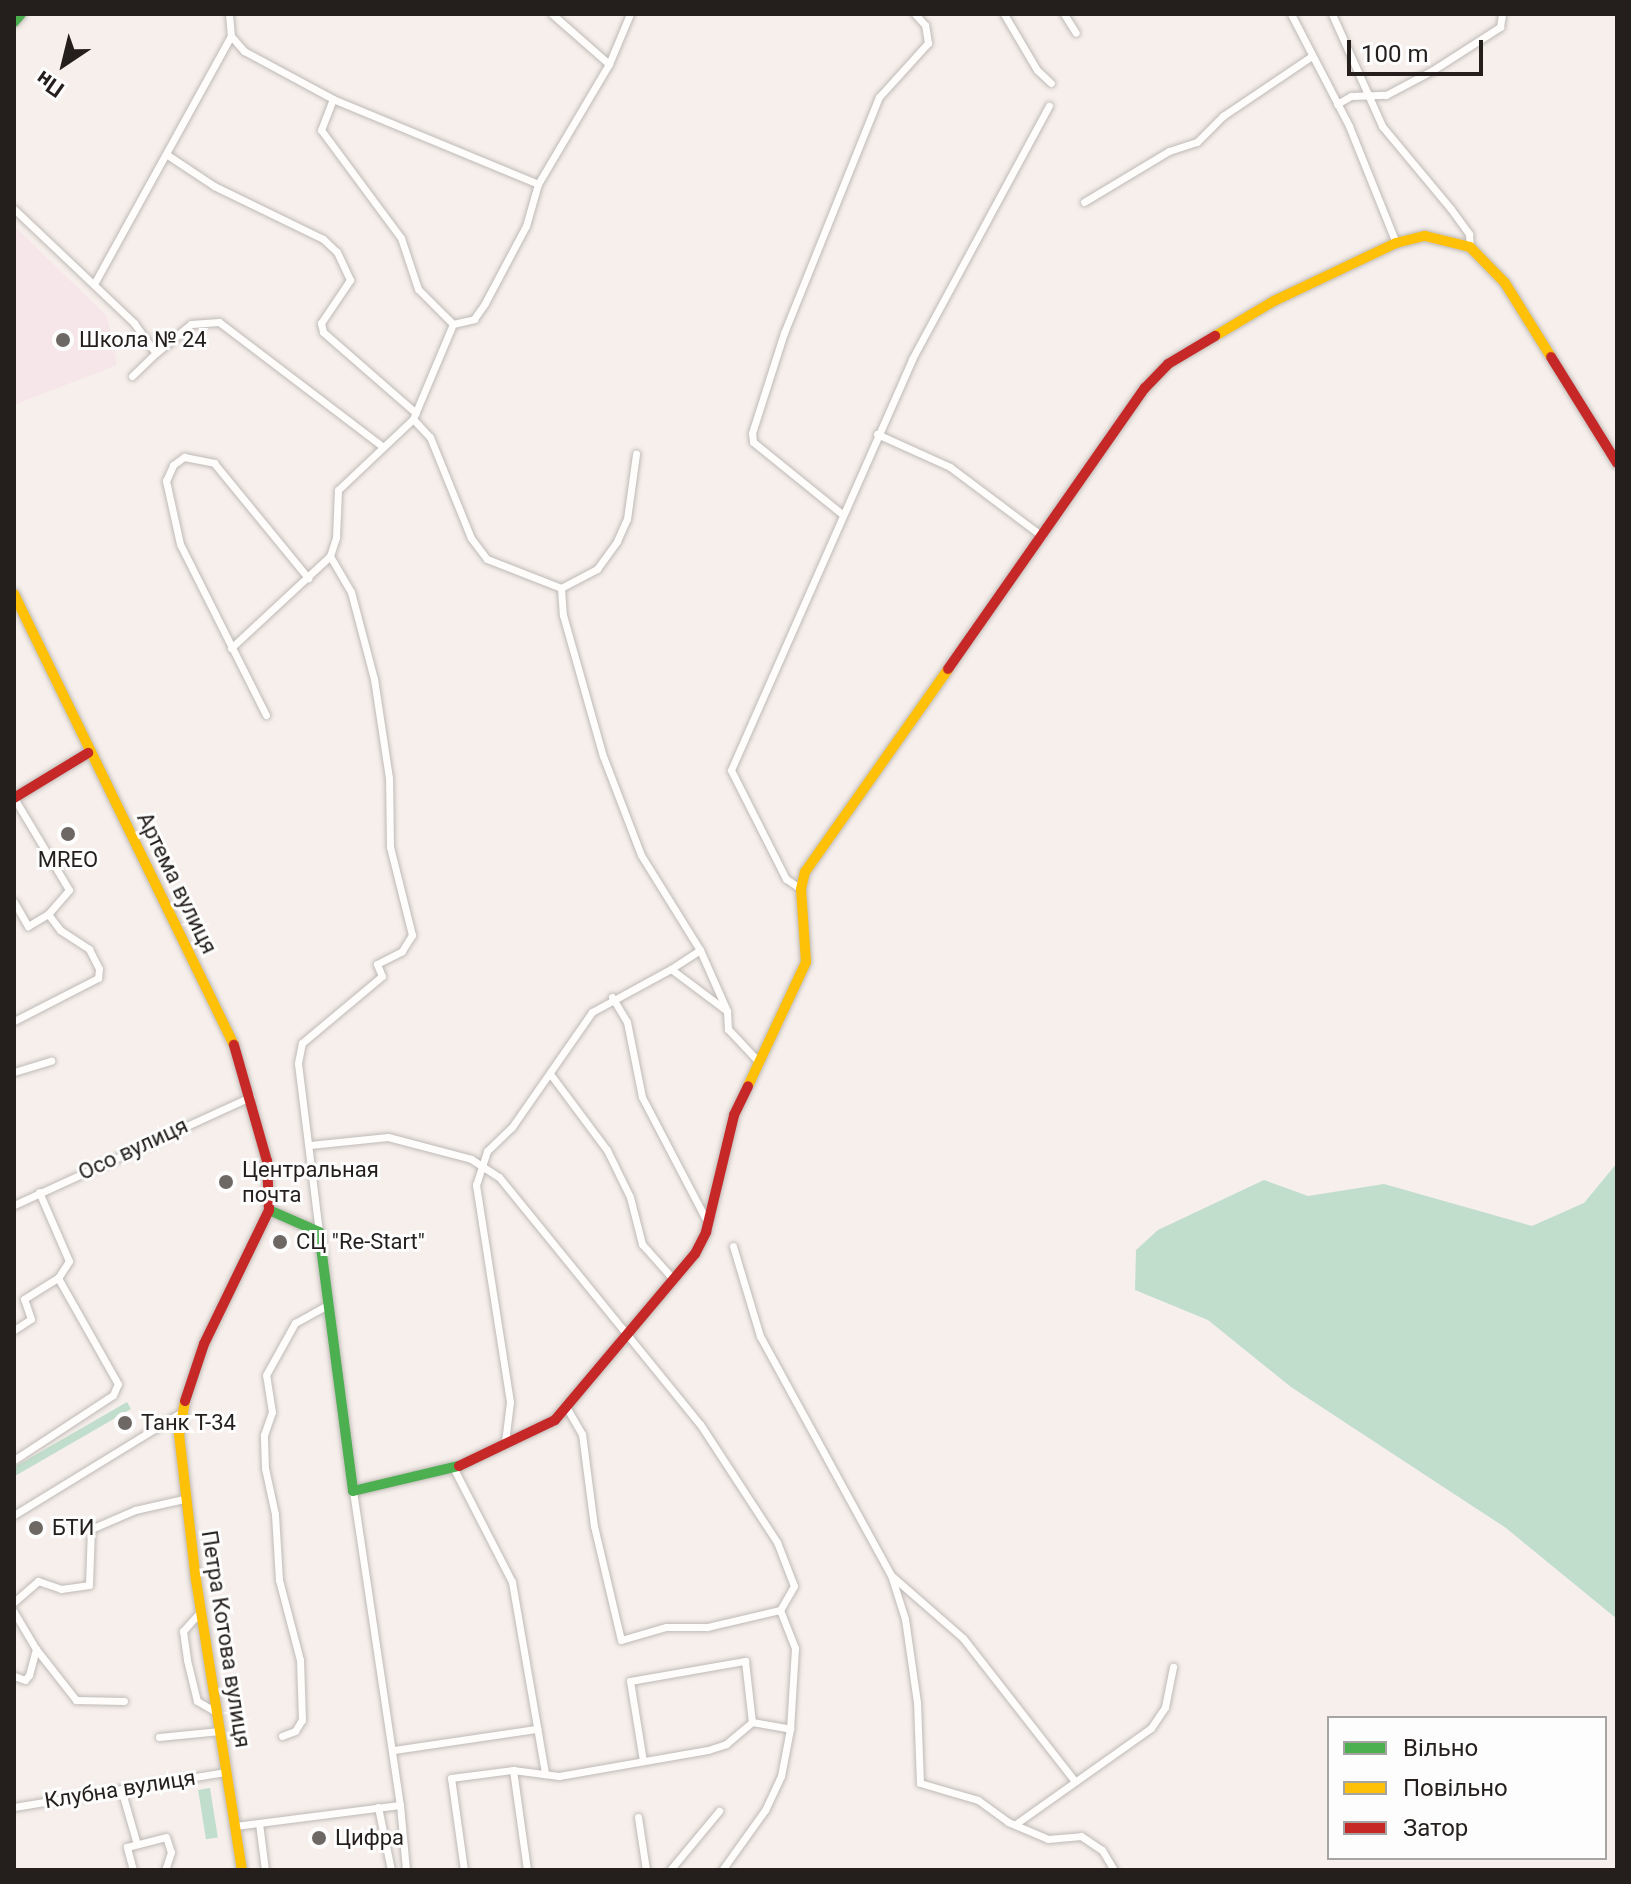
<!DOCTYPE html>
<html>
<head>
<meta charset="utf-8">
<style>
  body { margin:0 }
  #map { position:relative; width:1631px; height:1884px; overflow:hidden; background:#f6efeb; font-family:Roboto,sans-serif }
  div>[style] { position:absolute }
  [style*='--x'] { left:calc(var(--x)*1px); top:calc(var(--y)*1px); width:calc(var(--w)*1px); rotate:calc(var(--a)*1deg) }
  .education>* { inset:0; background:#f7e6e9 }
  .green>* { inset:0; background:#c0decb; transform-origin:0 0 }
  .roads { filter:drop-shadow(0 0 2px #bfbab7) drop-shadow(0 0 2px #bfbab7) }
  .street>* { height:7px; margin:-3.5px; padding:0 3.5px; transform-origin:3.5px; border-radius:3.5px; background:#fefdfc }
  .fast>* { height:10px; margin:-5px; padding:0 5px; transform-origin:5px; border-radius:5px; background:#4caf50 }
  .slow>* { height:10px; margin:-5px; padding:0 5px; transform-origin:5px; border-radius:5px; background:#ffc107 }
  .jam>* { height:10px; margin:-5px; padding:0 5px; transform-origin:5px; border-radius:5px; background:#c62828 }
  .dots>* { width:22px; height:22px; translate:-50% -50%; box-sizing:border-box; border:4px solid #fdfdfd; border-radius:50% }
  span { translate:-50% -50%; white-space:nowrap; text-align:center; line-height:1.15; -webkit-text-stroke:6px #fdfdfd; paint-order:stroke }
  .poi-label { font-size:22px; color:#241f1d }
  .left { translate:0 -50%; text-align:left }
  .street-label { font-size:22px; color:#241f1d }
  .frame { position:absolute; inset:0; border:16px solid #241f1d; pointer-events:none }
  .legend { position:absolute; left:1327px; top:1716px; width:280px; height:144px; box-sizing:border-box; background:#fdfdfd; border:2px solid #a6a4a3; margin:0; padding:10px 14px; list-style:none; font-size:24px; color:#241f1d }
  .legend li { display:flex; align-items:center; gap:16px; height:40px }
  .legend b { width:40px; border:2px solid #a6a4a3 }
  .north { position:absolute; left:24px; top:24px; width:80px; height:80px; -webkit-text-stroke:6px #fdfdfd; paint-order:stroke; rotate:215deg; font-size:22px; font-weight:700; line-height:32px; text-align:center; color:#241f1d }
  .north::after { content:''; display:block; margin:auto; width:28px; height:36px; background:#241f1d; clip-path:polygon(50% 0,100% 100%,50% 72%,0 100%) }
  .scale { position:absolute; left:1347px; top:40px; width:136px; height:36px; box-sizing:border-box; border:4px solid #241f1d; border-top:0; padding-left:10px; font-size:24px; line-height:28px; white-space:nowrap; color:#241f1d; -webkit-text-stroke:6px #fdfdfd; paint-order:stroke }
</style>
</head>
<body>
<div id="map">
  <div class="education">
    <div style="clip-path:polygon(14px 226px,107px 316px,117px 365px,14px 405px)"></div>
  </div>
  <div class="green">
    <div style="clip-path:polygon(1617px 1163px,1617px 1619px,1506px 1528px,1291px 1387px,1208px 1320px,1135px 1290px,1136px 1250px,1158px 1230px,1264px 1180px,1308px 1196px,1384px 1184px,1532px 1226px,1584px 1203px)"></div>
    <div style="left:127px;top:1402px;width:8px;height:133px;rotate:60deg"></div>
    <div style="left:210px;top:1788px;width:50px;height:12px;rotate:81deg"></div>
  </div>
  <div class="roads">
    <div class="street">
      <div style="--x:229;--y:14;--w:22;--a:85"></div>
      <div style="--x:231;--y:36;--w:20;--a:49"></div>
      <div style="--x:244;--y:51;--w:101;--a:28.3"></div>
      <div style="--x:333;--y:99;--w:222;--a:22.5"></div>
      <div style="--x:552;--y:14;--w:76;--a:41.3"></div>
      <div style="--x:609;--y:64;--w:54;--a:-67.2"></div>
      <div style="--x:1004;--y:14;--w:65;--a:59.5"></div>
      <div style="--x:1037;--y:70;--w:19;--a:43"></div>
      <div style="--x:1064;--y:14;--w:22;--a:58"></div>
      <div style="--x:1291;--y:14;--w:126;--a:62.6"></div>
      <div style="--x:1349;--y:126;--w:126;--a:68.1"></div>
      <div style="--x:1332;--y:14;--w:123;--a:65.9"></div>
      <div style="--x:1382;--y:126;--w:108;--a:50.3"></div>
      <div style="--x:1451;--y:209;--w:31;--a:54"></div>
      <div style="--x:1469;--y:234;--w:13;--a:86"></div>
      <div style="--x:1337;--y:104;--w:16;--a:-30"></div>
      <div style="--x:1351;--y:96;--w:35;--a:-2"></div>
      <div style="--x:1386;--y:95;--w:53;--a:-28"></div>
      <div style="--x:1433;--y:70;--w:80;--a:-32.7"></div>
      <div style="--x:1500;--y:27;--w:13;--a:-81"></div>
      <div style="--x:169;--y:156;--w:54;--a:33.7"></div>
      <div style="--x:214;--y:186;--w:121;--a:25.9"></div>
      <div style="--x:323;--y:239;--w:19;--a:43"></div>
      <div style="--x:337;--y:252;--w:31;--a:65"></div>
      <div style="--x:350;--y:280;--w:52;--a:124"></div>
      <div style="--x:321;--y:323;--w:9;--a:77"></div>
      <div style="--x:323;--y:332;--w:123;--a:41.1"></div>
      <div style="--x:1084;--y:202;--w:99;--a:-31"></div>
      <div style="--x:1169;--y:151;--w:29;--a:-18"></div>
      <div style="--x:1197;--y:142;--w:37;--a:-45"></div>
      <div style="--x:1223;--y:116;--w:107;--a:-34"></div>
      <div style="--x:14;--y:209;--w:166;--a:43.5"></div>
      <div style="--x:134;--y:323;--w:37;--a:54"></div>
      <div style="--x:156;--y:353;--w:45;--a:-39.6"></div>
      <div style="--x:191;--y:324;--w:28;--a:-4"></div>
      <div style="--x:219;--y:322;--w:206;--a:37.3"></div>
      <div style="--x:94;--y:284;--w:283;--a:-61.1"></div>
      <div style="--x:453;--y:324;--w:22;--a:-13"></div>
      <div style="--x:474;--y:319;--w:19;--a:-55"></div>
      <div style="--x:485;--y:303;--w:87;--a:-62"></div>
      <div style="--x:526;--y:226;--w:44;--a:-74.1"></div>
      <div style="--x:538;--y:184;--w:139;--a:-59.4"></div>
      <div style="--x:132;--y:376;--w:33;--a:-44"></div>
      <div style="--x:413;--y:419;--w:25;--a:47"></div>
      <div style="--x:430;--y:437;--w:109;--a:67.9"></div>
      <div style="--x:471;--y:538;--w:26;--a:53"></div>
      <div style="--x:487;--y:559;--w:79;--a:21.4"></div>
      <div style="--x:561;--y:588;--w:27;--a:86"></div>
      <div style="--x:563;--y:615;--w:147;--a:74.2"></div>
      <div style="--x:603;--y:756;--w:106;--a:69"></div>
      <div style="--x:641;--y:855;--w:112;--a:58.2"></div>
      <div style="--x:700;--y:950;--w:35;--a:147"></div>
      <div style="--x:877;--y:434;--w:80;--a:24.3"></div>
      <div style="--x:950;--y:467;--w:115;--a:36.9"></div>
      <div style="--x:842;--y:514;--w:114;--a:-141"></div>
      <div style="--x:753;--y:442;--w:9;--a:-96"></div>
      <div style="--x:752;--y:433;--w:105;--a:-72.3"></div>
      <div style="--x:784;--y:333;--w:254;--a:-68.1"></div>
      <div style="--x:879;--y:97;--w:73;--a:-47.8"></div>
      <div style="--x:928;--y:43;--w:18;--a:-99"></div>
      <div style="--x:925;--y:25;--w:15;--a:-132"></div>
      <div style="--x:561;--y:588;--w:41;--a:-27.8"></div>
      <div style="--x:597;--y:569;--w:34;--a:-54"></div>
      <div style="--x:617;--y:541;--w:24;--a:-66"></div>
      <div style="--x:627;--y:519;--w:66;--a:-82.1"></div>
      <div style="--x:231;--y:648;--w:135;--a:-42.9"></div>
      <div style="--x:330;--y:556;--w:20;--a:-72"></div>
      <div style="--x:336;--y:537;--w:47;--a:-87.6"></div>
      <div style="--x:338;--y:490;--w:103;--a:-43.4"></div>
      <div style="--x:413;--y:419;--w:103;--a:-67.2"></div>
      <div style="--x:453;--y:324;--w:49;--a:-135"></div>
      <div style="--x:418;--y:289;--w:54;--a:-108.4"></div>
      <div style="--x:401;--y:238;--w:134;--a:-126.5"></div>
      <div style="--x:321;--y:130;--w:33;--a:-69"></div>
      <div style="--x:266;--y:715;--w:191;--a:-116.7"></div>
      <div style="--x:180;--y:544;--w:65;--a:-102.5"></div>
      <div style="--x:166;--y:481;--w:17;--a:-66"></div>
      <div style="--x:173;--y:465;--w:14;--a:-36"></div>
      <div style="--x:184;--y:457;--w:31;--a:11"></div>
      <div style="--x:214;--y:463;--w:149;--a:50.7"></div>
      <div style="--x:14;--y:798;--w:107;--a:59.1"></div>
      <div style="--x:69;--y:890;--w:32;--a:131"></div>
      <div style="--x:801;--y:889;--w:18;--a:-146"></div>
      <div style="--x:786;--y:879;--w:122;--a:-116.8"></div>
      <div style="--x:731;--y:770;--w:449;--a:-66.2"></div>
      <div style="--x:912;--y:359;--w:288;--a:-61.6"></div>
      <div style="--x:14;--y:902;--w:28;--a:60"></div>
      <div style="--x:28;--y:926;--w:23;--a:-31"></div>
      <div style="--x:48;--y:914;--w:20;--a:53"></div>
      <div style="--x:60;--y:930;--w:35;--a:33"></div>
      <div style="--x:89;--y:949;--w:22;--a:63"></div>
      <div style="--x:99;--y:969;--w:9;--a:96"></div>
      <div style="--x:98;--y:978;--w:94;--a:152.9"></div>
      <div style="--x:700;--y:950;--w:67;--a:66.1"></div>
      <div style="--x:612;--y:997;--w:29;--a:59"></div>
      <div style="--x:627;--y:1022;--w:76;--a:78.7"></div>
      <div style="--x:642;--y:1097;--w:142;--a:62.4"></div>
      <div style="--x:14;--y:1072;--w:39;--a:-17"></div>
      <div style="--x:551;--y:1075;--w:94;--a:53.3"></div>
      <div style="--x:607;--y:1150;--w:52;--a:63.9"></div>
      <div style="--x:630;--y:1197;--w:49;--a:75.7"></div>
      <div style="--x:642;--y:1244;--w:48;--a:48.4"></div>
      <div style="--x:310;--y:1145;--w:78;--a:-5.9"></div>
      <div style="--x:388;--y:1137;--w:86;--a:14.8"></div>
      <div style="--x:471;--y:1159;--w:33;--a:33"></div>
      <div style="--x:499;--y:1177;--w:318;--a:50.9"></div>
      <div style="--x:700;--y:1424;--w:141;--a:56.9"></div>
      <div style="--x:777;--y:1542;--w:47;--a:68.9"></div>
      <div style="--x:794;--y:1586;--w:28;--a:120"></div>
      <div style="--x:780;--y:1610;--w:41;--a:68.5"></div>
      <div style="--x:795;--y:1648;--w:81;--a:93.5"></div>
      <div style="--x:14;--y:1205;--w:260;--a:-24.6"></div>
      <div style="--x:319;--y:1232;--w:170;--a:-97.1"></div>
      <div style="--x:298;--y:1063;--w:20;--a:-79"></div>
      <div style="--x:302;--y:1043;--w:104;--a:-39.9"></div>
      <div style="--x:382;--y:976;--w:13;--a:-113"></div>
      <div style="--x:377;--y:964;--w:28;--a:-27"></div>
      <div style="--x:402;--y:951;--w:19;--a:-58"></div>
      <div style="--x:412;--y:935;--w:91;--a:-104"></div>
      <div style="--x:390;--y:847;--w:69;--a:-90.8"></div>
      <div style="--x:389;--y:778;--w:100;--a:-98.6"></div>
      <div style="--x:374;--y:679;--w:90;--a:-104.8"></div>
      <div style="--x:351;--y:592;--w:42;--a:-120.3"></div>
      <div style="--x:733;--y:1246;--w:94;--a:73.3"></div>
      <div style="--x:760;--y:1336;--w:273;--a:61.3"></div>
      <div style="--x:891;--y:1575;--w:46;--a:72.3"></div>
      <div style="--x:905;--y:1619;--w:84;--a:81.8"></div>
      <div style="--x:917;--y:1702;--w:81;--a:87.9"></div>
      <div style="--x:920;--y:1783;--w:60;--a:16.3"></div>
      <div style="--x:978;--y:1800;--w:37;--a:36"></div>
      <div style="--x:1008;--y:1822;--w:43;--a:23"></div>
      <div style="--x:1048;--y:1839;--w:33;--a:-5"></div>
      <div style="--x:1081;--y:1836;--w:25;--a:34"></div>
      <div style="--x:1102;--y:1850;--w:23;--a:59"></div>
      <div style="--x:14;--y:1330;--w:20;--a:-33"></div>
      <div style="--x:31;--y:1319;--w:21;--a:-109"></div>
      <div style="--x:24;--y:1299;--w:40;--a:-32"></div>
      <div style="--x:58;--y:1278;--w:20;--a:-57"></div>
      <div style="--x:69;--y:1261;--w:75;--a:-113.5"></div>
      <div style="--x:568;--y:1410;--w:28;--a:60"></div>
      <div style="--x:582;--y:1434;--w:93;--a:82.6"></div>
      <div style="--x:594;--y:1526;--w:117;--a:76.7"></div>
      <div style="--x:621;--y:1640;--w:47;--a:-16.1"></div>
      <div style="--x:666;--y:1627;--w:41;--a:0"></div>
      <div style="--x:707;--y:1627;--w:75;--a:-13.1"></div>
      <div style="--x:505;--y:1442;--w:40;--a:-82.9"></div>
      <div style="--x:510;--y:1402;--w:220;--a:-98.9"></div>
      <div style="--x:476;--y:1185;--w:36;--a:-72"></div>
      <div style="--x:487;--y:1151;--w:35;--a:-44"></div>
      <div style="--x:512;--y:1127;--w:140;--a:-55.2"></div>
      <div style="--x:592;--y:1012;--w:90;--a:-28.6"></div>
      <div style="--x:671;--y:969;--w:70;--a:36.9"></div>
      <div style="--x:727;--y:1011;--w:18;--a:87"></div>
      <div style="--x:728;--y:1029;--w:41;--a:47"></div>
      <div style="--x:14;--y:1460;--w:118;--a:-33.3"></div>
      <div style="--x:113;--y:1395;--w:12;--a:-66"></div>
      <div style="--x:118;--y:1384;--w:122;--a:-119.5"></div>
      <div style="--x:454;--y:1469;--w:127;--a:62.8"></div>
      <div style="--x:512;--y:1582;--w:195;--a:80.2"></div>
      <div style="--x:353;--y:1491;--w:317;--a:81.5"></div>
      <div style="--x:14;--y:1515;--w:197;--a:-31.5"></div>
      <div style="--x:893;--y:1577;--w:93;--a:41.1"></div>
      <div style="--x:963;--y:1638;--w:180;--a:52"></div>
      <div style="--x:14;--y:1602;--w:32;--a:-41"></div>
      <div style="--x:38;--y:1581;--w:24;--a:19"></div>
      <div style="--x:61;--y:1589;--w:28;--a:-8"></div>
      <div style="--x:89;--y:1585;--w:56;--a:-88"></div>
      <div style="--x:91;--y:1529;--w:48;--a:-23.4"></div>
      <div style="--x:135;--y:1510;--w:50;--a:-12.7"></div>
      <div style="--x:201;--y:1611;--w:27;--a:132"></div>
      <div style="--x:183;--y:1631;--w:29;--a:82"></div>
      <div style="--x:187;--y:1660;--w:42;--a:76.3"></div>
      <div style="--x:197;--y:1701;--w:22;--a:30"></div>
      <div style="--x:14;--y:1612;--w:43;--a:59.3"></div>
      <div style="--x:36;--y:1649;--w:27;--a:105"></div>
      <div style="--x:29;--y:1675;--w:6;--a:129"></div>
      <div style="--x:25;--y:1680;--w:12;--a:-160"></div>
      <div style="--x:36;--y:1649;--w:65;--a:51.9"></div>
      <div style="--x:76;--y:1700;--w:48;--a:1.2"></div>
      <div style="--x:282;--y:1736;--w:14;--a:-21"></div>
      <div style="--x:295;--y:1731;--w:13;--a:-58"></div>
      <div style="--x:302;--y:1720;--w:60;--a:-91.9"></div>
      <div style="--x:300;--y:1660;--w:83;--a:-104.7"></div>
      <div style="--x:279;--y:1580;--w:66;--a:-93.5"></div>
      <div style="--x:275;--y:1514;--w:47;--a:-102.3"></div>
      <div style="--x:265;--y:1468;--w:33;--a:-92"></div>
      <div style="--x:264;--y:1435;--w:24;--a:-71"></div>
      <div style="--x:272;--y:1412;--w:37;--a:-99"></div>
      <div style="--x:266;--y:1375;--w:60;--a:-60.9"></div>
      <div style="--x:295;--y:1323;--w:39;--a:-29"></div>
      <div style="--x:159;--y:1737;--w:61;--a:-5.6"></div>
      <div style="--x:394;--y:1750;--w:145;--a:-8.4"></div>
      <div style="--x:643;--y:1761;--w:81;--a:-99.2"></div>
      <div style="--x:630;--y:1681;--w:117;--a:-9.9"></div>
      <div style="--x:745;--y:1661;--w:61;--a:83.5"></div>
      <div style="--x:513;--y:1770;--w:46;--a:7.4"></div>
      <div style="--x:559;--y:1776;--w:151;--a:-9.9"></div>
      <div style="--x:708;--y:1750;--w:19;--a:-18"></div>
      <div style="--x:726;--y:1744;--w:34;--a:-40"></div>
      <div style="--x:752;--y:1722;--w:39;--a:10"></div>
      <div style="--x:790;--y:1729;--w:48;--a:100.8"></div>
      <div style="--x:781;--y:1776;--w:38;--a:115"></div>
      <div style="--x:765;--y:1810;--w:74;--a:125.6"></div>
      <div style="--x:121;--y:1789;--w:54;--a:73.9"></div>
      <div style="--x:14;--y:1807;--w:215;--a:-9.4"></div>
      <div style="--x:378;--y:1807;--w:64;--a:78.3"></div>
      <div style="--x:638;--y:1817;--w:54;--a:81.4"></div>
      <div style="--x:259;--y:1823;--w:47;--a:82.7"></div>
      <div style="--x:1017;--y:1823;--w:164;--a:-35.3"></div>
      <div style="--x:1151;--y:1728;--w:25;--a:-56"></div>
      <div style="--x:1165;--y:1707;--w:41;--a:-78.7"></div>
      <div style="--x:235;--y:1826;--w:166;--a:-7.3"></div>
      <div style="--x:400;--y:1805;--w:65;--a:84.7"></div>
      <div style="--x:133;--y:1870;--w:24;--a:-105"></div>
      <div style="--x:127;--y:1847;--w:40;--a:-14.4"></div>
      <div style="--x:166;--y:1837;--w:16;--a:72"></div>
      <div style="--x:171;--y:1852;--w:19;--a:108"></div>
      <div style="--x:464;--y:1870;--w:93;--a:-98"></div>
      <div style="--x:451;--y:1778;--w:63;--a:-7.4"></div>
      <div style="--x:513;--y:1770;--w:101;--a:82"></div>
      <div style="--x:670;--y:1870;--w:77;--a:-50.3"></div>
    </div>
    <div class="fast">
      <div style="--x:14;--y:22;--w:11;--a:-49"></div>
      <div style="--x:269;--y:1210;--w:55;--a:23.7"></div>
      <div style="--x:319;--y:1232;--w:261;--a:82.5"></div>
      <div style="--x:353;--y:1491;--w:109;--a:-13.3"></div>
    </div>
    <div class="slow">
      <div style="--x:1215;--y:336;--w:69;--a:-30.7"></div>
      <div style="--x:1274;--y:301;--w:135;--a:-25.4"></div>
      <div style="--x:1396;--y:243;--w:30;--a:-14"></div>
      <div style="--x:1425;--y:236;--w:46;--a:13.7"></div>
      <div style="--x:1470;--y:247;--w:50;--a:45.8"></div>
      <div style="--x:1505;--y:283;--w:87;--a:58.1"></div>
      <div style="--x:14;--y:594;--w:502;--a:64"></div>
      <div style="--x:748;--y:1086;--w:137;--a:-64.9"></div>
      <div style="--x:806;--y:962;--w:73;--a:-93.9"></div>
      <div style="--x:801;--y:889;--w:17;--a:-77"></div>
      <div style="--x:805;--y:872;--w:248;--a:-54.8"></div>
      <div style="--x:185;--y:1401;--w:34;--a:100"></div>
      <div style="--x:179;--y:1434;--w:147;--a:83.4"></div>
      <div style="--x:196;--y:1580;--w:294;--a:81"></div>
    </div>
    <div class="jam">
      <div style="--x:1551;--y:357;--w:125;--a:58.1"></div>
      <div style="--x:948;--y:669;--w:343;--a:-55"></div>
      <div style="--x:1145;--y:388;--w:33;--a:-46"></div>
      <div style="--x:1168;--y:364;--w:55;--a:-30.8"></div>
      <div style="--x:14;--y:798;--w:87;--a:-31.3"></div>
      <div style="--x:185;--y:1401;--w:60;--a:-71.6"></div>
      <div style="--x:204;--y:1344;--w:149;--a:-64.1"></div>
      <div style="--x:269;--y:1210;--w:49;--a:-92.3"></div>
      <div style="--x:267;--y:1161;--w:121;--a:-105.9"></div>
      <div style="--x:459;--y:1466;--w:106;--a:-25.6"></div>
      <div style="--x:555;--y:1420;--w:217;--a:-49.9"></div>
      <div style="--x:695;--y:1254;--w:25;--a:-63"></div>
      <div style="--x:706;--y:1232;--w:120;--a:-76.5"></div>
      <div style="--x:734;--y:1115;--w:32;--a:-64"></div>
    </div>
  </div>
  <div class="dots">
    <div style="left:63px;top:340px;background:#6e6865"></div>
    <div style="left:68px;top:834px;background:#6e6865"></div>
    <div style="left:226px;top:1182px;background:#6e6865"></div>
    <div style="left:280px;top:1242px;background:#6e6865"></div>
    <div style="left:125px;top:1423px;background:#6e6865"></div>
    <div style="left:36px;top:1528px;background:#6e6865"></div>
    <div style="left:319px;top:1838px;background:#6e6865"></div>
  </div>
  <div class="poi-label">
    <span class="left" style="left:79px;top:340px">Школа № 24</span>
    <span style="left:68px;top:860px">MREO</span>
    <span class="left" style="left:242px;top:1182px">Центральная<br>почта</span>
    <span class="left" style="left:296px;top:1242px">СЦ "Re-Start"</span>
    <span class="left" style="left:141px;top:1423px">Танк Т-34</span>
    <span class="left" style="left:52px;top:1528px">БТИ</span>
    <span class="left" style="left:335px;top:1838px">Цифра</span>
  </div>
  <div class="street-label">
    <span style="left:177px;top:883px;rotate:64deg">Артема вулиця</span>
    <span style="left:133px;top:1149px;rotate:-25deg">Осо вулиця</span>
    <span style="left:226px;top:1639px;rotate:81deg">Петра Котова вулиця</span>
    <span style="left:120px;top:1789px;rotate:-9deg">Клубна вулиця</span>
  </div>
  <div class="frame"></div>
  <ul class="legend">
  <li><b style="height:10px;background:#4caf50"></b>Вільно</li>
  <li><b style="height:10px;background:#ffc107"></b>Повільно</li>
  <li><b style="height:10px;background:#c62828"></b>Затор</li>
  </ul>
  <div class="north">Пн</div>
  <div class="scale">100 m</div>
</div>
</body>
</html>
